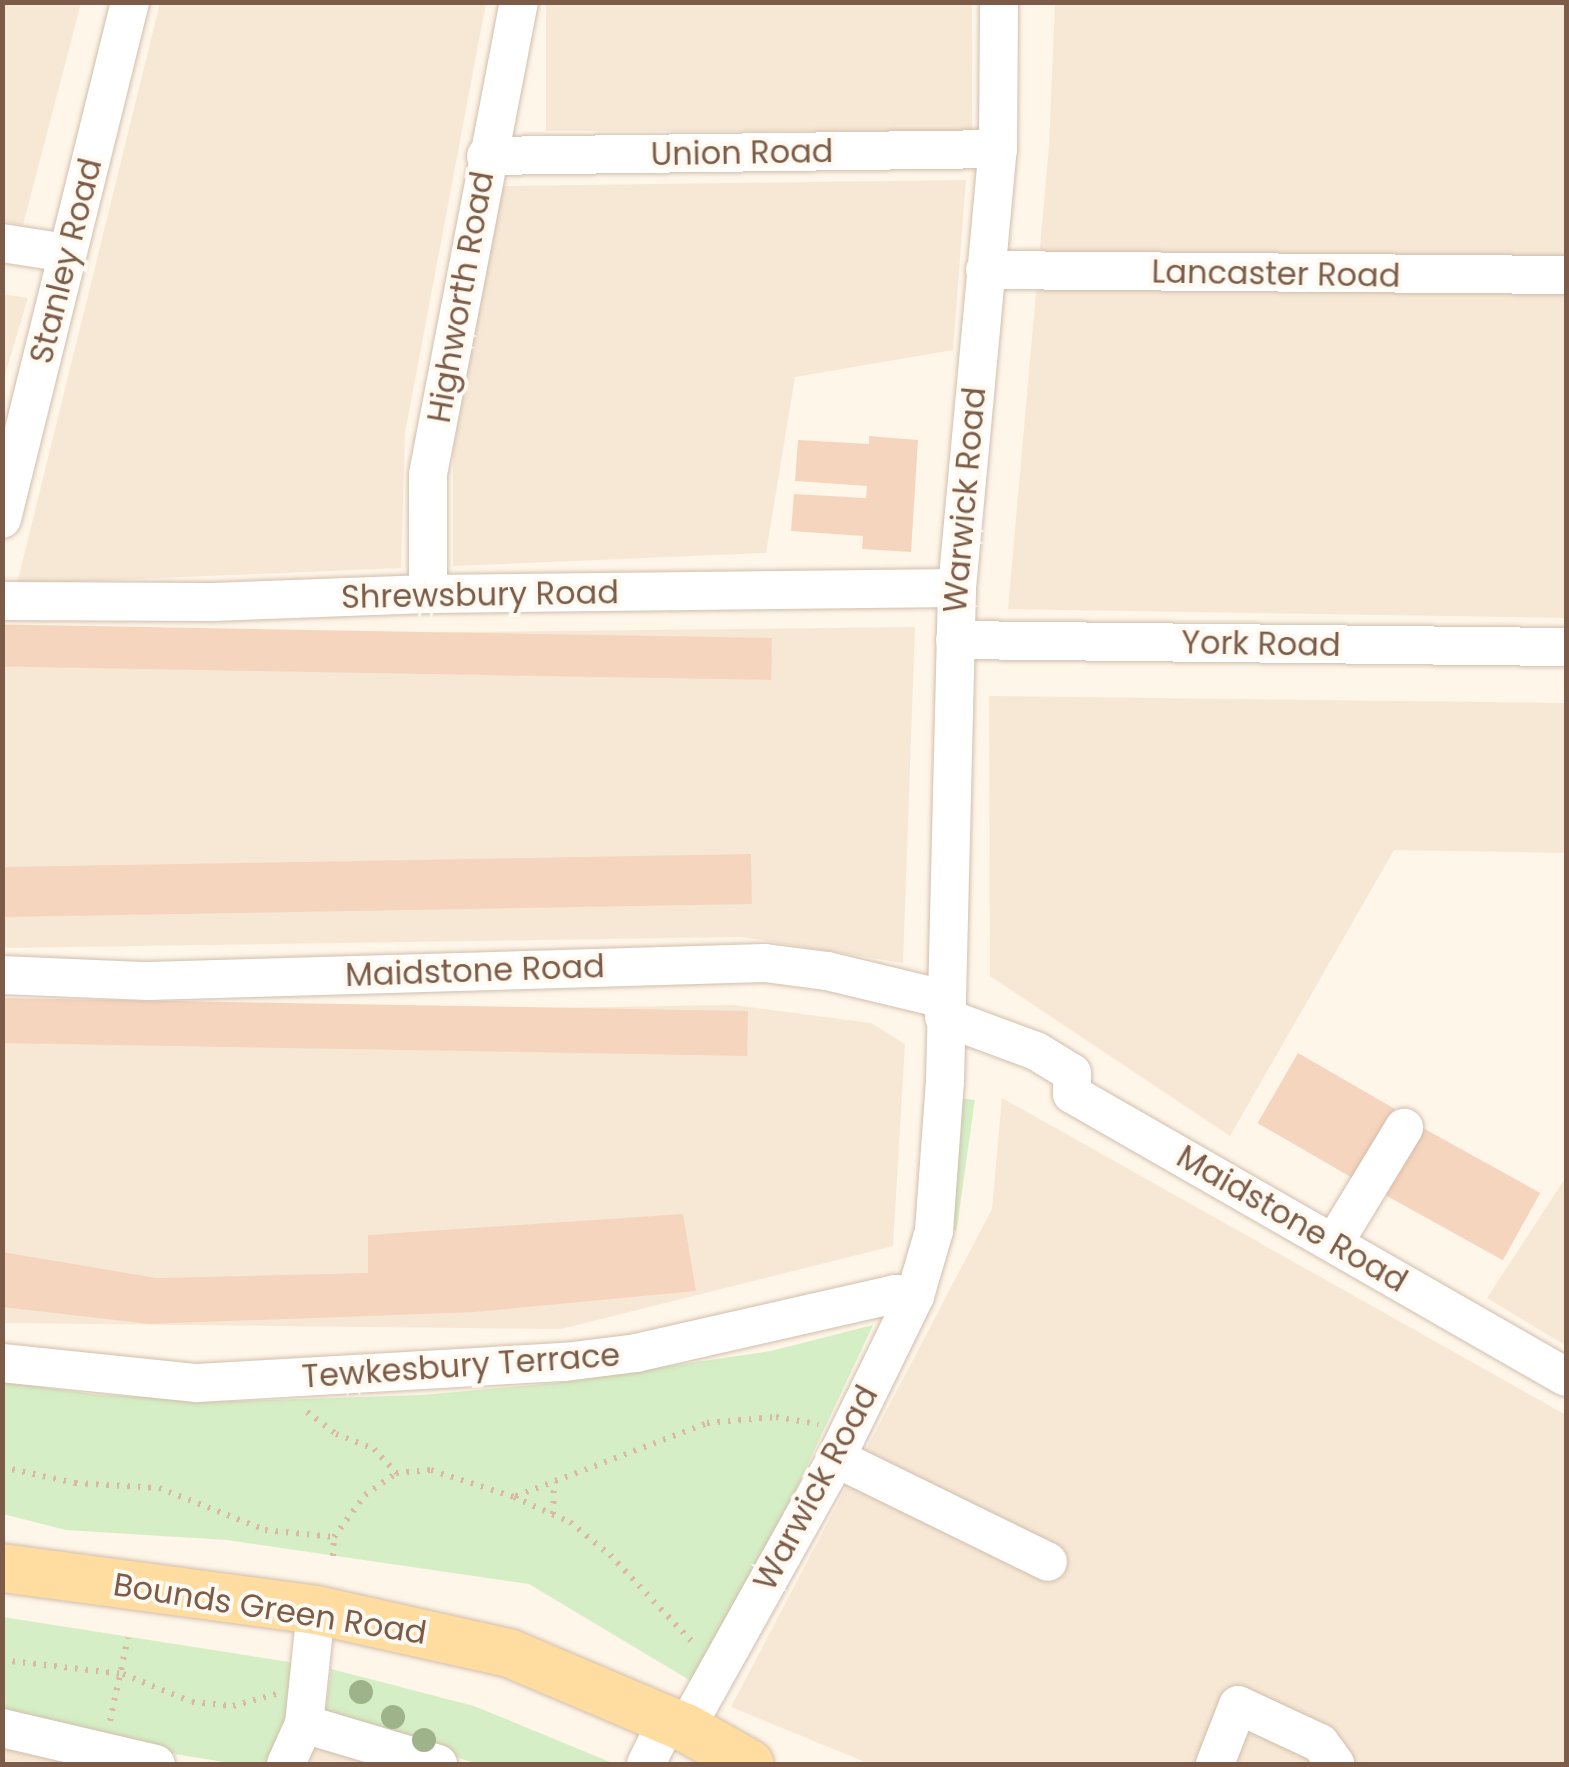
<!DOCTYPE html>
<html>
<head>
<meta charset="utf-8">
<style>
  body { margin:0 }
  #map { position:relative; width:1569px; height:1767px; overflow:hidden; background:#fef6e9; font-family:Poppins,sans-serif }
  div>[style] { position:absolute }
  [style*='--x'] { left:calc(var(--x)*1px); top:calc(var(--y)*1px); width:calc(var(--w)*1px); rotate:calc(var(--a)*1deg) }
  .residential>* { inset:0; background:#f7e8d6; transform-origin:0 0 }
  .green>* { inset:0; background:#d5eec5; transform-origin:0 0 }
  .building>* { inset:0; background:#f6d5be; transform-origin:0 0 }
  .path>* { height:6px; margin-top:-3px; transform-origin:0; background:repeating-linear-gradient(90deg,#dcb8a0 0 2.5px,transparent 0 10.5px) }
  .roads { filter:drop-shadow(0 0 2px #d2beac) drop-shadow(0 0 2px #d2beac) }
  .minor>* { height:38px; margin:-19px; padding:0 19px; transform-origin:19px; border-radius:19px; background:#fff }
  .major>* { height:48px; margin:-24px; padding:0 24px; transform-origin:24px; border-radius:24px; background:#ffdc9f }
  .trees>* { width:24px; height:24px; margin:-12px; border-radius:50%; background:#9eb38a }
  span { translate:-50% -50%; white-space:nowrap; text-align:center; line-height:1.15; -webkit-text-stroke:8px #fffaf1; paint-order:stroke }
  .street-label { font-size:32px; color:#7c5c49 }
  .frame { position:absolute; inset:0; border:5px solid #7c5c49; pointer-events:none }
</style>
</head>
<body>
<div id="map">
  <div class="residential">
    <div style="clip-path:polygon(2px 3px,81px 3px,23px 225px,3px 221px)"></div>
    <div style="clip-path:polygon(160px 3px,486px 3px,405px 433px,401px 568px,17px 584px)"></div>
    <div style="left:546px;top:3px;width:426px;height:128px"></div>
    <div style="clip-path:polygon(1055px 3px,1566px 3px,1566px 618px,1008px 609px,1049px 146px)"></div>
    <div style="clip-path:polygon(966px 180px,953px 350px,795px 377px,766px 553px,453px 566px,453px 451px,502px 186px)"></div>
    <div style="clip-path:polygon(3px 294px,28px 298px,3px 381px,2px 294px)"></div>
    <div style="clip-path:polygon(915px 627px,903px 963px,742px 937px,3px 948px,2px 644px,464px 632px)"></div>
    <div style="clip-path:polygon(989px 696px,1566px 703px,1566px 853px,1394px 850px,1230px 1136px,990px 976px)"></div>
    <div style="clip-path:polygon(733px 1005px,871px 1023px,905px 1044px,893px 1246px,561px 1329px,3px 1323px,2px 1016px)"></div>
    <div style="clip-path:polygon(1002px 1098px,1566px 1415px,1566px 1764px,870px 1764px,731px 1707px,992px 1209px)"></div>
    <div style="clip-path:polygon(1566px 1177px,1566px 1346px,1487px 1298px)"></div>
    <div style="clip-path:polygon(311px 1744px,385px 1764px,306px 1764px)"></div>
    <div style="clip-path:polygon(3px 1745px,84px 1764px,3px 1764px)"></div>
  </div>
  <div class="green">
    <div style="left:960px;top:1098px;width:15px;height:132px;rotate:8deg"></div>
    <div style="clip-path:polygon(873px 1325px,760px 1566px,696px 1684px,529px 1584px,227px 1540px,66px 1530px,3px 1514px,3px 1382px,101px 1395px,235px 1401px,422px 1395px,555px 1383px,771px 1351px)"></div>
    <div style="clip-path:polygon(3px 1617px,296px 1663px,287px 1716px,272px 1764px,237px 1764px,168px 1753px,3px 1714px)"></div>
    <div style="clip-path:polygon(331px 1669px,474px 1706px,615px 1764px,478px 1764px,325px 1716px)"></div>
  </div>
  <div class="building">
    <div style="clip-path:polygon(869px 436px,918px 440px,911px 552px,862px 549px,863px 536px,791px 531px,794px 494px,866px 498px,867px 486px,795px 481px,798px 440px,869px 444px)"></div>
    <div style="left:772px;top:638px;width:42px;height:770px;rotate:91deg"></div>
    <div style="left:751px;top:854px;width:50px;height:749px;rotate:89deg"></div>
    <div style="left:748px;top:1011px;width:45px;height:746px;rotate:91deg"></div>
    <div style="left:1298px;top:1053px;width:112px;height:81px;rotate:30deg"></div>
    <div style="left:1423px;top:1128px;width:134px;height:77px;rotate:29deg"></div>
    <div style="clip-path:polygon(683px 1214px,696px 1291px,475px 1312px,150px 1324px,2px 1307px,2px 1252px,156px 1278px,368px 1273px,368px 1235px)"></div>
  </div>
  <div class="path">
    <div style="--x:307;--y:1412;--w:36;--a:37"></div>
    <div style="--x:336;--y:1434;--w:41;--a:21.5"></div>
    <div style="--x:374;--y:1449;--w:33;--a:47"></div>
    <div style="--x:2;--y:1467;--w:75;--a:12.4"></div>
    <div style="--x:75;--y:1483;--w:84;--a:3.4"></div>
    <div style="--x:159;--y:1488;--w:114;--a:21.6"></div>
    <div style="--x:265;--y:1530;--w:69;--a:5.8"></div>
    <div style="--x:334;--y:1537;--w:52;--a:-53.6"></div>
    <div style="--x:365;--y:1495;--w:38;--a:-35"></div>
    <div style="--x:396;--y:1473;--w:35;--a:-5"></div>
    <div style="--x:431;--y:1470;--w:87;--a:18"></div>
    <div style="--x:514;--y:1497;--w:61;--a:24.1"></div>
    <div style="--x:570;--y:1522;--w:52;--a:39.5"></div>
    <div style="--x:610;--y:1555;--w:125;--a:46.6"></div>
    <div style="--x:516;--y:1496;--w:204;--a:-20.9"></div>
    <div style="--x:707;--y:1423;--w:69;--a:-5"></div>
    <div style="--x:776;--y:1417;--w:43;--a:9.5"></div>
    <div style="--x:553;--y:1514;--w:32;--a:-88"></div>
    <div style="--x:333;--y:1556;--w:19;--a:-87"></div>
    <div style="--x:2;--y:1660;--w:122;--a:6.6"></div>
    <div style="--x:123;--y:1674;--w:74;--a:22.1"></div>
    <div style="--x:192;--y:1702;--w:41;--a:5.6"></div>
    <div style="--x:233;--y:1706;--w:45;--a:-15.6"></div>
    <div style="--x:110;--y:1721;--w:85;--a:-77.8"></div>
  </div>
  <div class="roads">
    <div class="minor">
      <div style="--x:486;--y:156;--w:512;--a:-0.78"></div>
      <div style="--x:2;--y:243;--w:65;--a:8.9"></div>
      <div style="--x:985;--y:270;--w:581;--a:0.49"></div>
      <div style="--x:2;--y:519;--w:533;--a:-76.09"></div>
      <div style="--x:428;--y:594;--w:120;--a:-90"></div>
      <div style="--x:428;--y:474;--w:481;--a:-79.1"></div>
      <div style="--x:2;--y:601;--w:210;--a:0.3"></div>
      <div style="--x:212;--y:602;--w:216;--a:-2.1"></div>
      <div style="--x:428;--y:594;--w:529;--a:-0.65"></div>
      <div style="--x:955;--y:640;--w:611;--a:0.66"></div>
      <div style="--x:2;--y:975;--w:146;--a:2.4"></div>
      <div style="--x:148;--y:981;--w:617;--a:-1.67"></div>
      <div style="--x:765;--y:963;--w:63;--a:7.4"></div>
      <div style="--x:827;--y:971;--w:120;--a:13.5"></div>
      <div style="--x:944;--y:1017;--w:98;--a:20.3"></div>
      <div style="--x:1036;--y:1051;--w:42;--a:31.4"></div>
      <div style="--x:1072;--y:1073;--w:21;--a:90"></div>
      <div style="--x:1072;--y:1094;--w:569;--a:29.81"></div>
      <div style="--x:1334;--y:1243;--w:135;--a:-58.7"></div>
      <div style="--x:2;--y:1363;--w:196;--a:5.9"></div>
      <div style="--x:197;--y:1383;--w:369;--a:-3.3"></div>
      <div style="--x:565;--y:1362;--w:72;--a:-7.2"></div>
      <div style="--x:636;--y:1353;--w:266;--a:-12.8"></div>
      <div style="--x:895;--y:1294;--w:20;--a:6"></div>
      <div style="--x:836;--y:1458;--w:236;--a:26.1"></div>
      <div style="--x:304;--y:1724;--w:140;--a:16.6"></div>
      <div style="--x:2;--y:1728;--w:158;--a:13.2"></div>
      <div style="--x:686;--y:1728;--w:309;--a:-60.9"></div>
      <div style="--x:836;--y:1458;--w:180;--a:-64"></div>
      <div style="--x:915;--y:1296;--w:68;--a:-73.7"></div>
      <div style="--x:934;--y:1231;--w:150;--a:-85.8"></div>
      <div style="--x:945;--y:1081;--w:493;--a:-88.6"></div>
      <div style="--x:957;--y:588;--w:441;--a:-84.7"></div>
      <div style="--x:998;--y:149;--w:147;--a:-89.6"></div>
      <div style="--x:286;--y:1764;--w:44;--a:-65.8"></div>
      <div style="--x:304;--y:1724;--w:115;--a:-84"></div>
      <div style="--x:646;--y:1764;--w:50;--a:-63.9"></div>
      <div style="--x:1215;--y:1764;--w:63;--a:-68.7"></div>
      <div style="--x:1238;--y:1705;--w:90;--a:24.9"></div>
      <div style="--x:1320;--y:1743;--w:26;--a:54"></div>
    </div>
    <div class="major">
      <div style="--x:2;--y:1568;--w:317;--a:7.6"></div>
      <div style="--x:316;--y:1610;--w:198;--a:12.6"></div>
      <div style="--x:509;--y:1653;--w:192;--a:23"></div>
      <div style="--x:686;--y:1728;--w:73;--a:29.4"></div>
    </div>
  </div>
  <div class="trees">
    <div style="left:361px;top:1692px"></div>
    <div style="left:393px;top:1717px"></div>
    <div style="left:424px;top:1740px"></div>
  </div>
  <div class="street-label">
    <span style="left:742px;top:153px;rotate:-1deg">Union Road</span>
    <span style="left:66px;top:261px;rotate:-76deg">Stanley Road</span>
    <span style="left:1276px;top:274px;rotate:1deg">Lancaster Road</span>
    <span style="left:461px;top:297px;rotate:-80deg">Highworth Road</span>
    <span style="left:965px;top:500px;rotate:-85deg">Warwick Road</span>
    <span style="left:480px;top:595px;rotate:-1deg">Shrewsbury Road</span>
    <span style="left:1261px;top:644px;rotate:1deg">York Road</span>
    <span style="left:475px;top:971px;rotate:-2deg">Maidstone Road</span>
    <span style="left:1292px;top:1219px;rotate:30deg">Maidstone Road</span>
    <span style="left:461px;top:1366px;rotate:-4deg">Tewkesbury Terrace</span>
    <span style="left:816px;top:1488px;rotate:-62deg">Warwick Road</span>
    <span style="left:270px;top:1609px;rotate:9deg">Bounds Green Road</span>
  </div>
  <div class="frame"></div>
</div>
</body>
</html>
